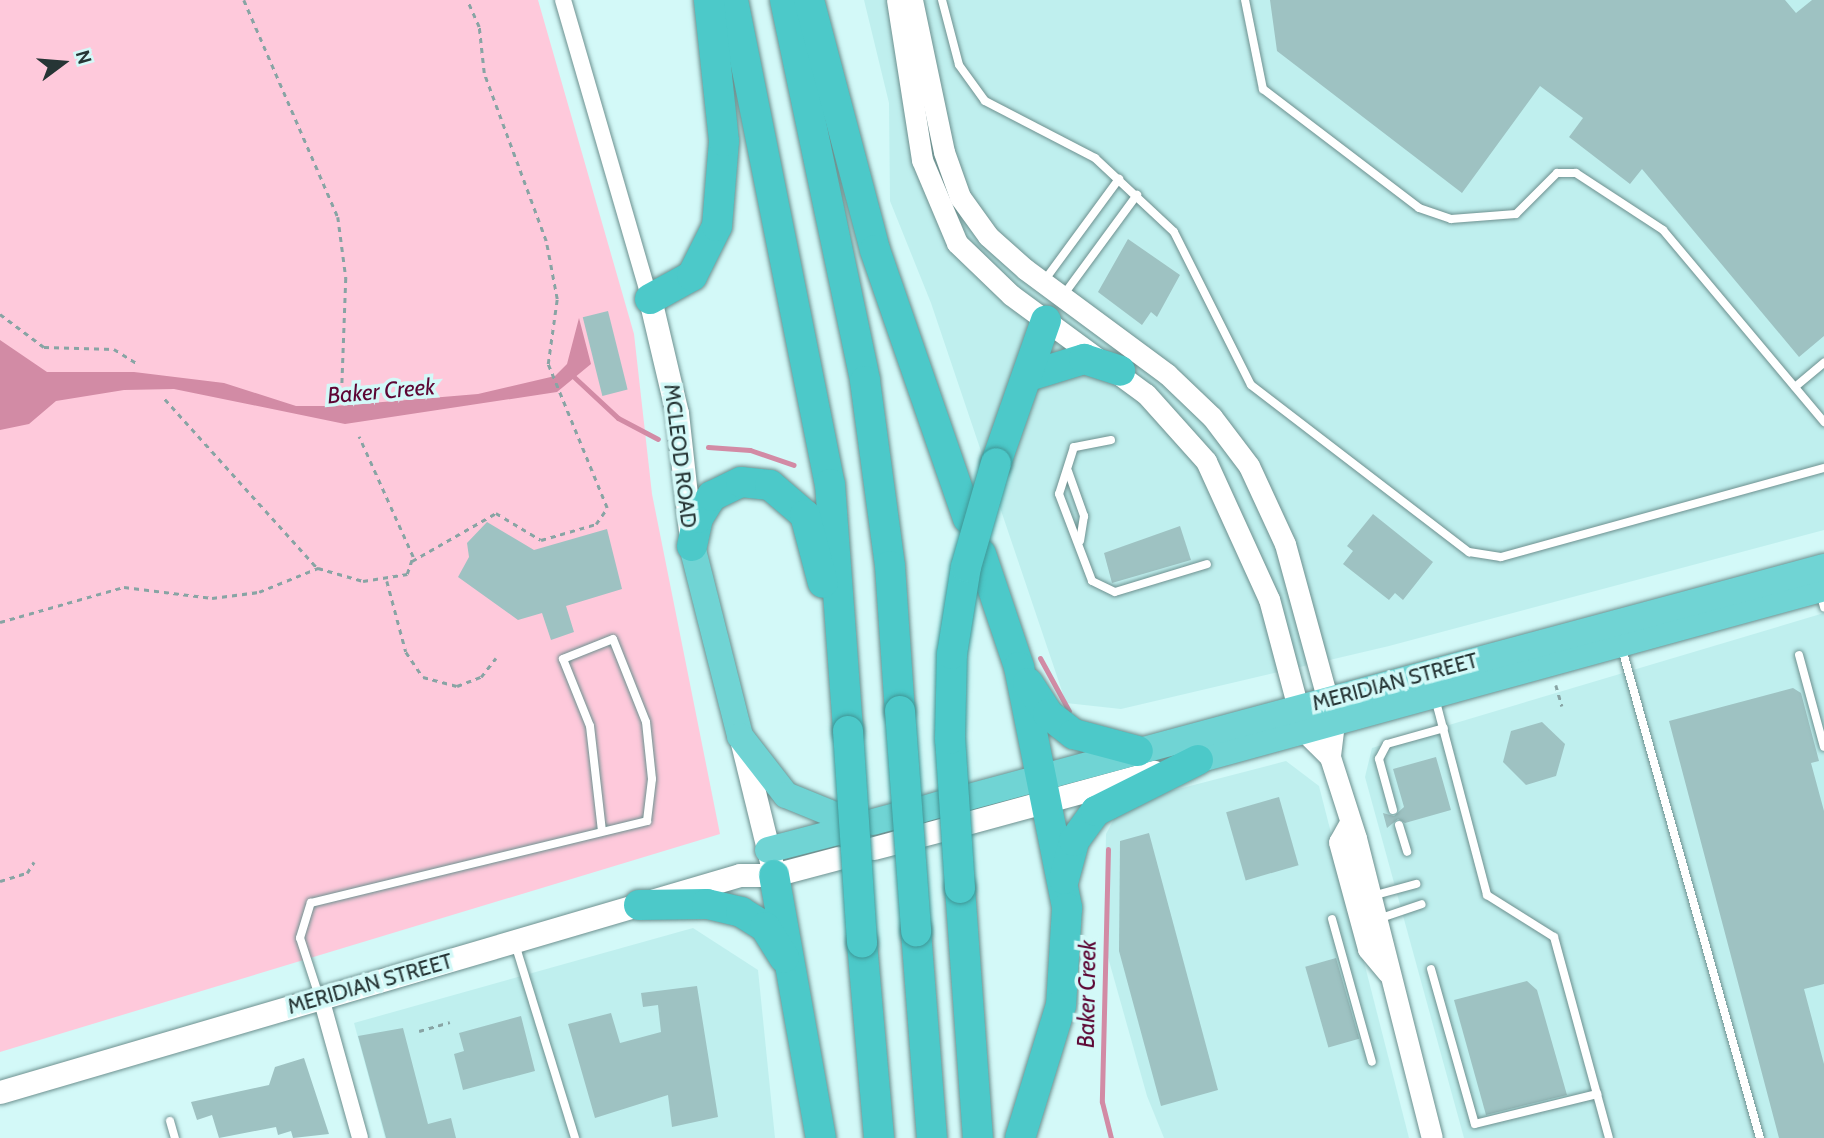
<!DOCTYPE html>
<html>
<head>
<meta charset="utf-8">
<style>
  body { margin:0 }
  #map { position:relative; width:1824px; height:1138px; overflow:hidden; background:#d3f9f8; font-family:Cabin,sans-serif }
  div>[style] { position:absolute }
  [style*='--x'] { left:calc(var(--x)*1px); top:calc(var(--y)*1px); width:calc(var(--w)*1px); rotate:calc(var(--a)*1deg) }
  .built>* { inset:0; background:#bfefee }
  .green>* { inset:0; background:#fec9db }
  .water>* { inset:0; background:#d28ba5 }
  .stream>* { height:5px; margin:-2.5px; padding:0 2.5px; transform-origin:2.5px; border-radius:2.5px; background:#d28ba5 }
  .building>* { inset:0; background:#9ec2c2; transform-origin:0 0 }
  .path>* { height:2.5px; margin-top:-1.25px; transform-origin:0; background:repeating-linear-gradient(90deg,#88a4a4 0 5px,transparent 0 10px) }
  .roads { filter:drop-shadow(0 0 2px #6d908f) drop-shadow(0 0 2px #6d908f) }
  .service>* { height:8px; margin:-4px; padding:0 4px; transform-origin:4px; border-radius:4px; background:#fff }
  .minor>* { height:16px; margin:-8px; padding:0 8px; transform-origin:8px; border-radius:8px; background:#fff }
  .tertiary>* { height:21px; margin:-10.5px; padding:0 10.5px; transform-origin:10.5px; border-radius:10.5px; background:#fff }
  .secondary>* { height:23px; margin:-11.5px; padding:0 11.5px; transform-origin:11.5px; border-radius:11.5px; background:#fff }
  .trunk>* { height:26px; margin:-13px; padding:0 13px; transform-origin:13px; border-radius:13px; background:#70d4d4 }
  .motorway>* { height:30px; margin:-15px; padding:0 15px; transform-origin:15px; border-radius:15px; background:#4cc9c9 }
  .bridges { filter:drop-shadow(0 0 2px #3f9595) drop-shadow(0 0 2px #3f9595) }
  .motorway-bridge>* { height:30px; margin:-15px; padding:0 15px; transform-origin:15px; border-radius:15px; background:#4cc9c9 }
  span { translate:-50% -50%; white-space:nowrap; text-align:center; line-height:1.15; -webkit-text-stroke:7px #d3f9f8; paint-order:stroke }
  .street-label { font-size:21px; color:#263535 }
  .water-label { font-size:23px; color:#5d0634; font-style:italic }
  .north { position:absolute; left:28px; top:28px; width:70px; height:70px; -webkit-text-stroke:5px #d3f9f8; paint-order:stroke; rotate:74deg; font-size:19px; font-weight:700; line-height:28px; text-align:center; color:#263535 }
  .north::after { content:''; display:block; margin:auto; width:24px; height:32px; background:#263535; clip-path:polygon(50% 0,100% 100%,50% 72%,0 100%) }
</style>
</head>
<body>
<div id="map">
  <div class="built">
    <div style="clip-path:polygon(864px 0,1824px 0,1824px 530px,1389px 646px,1121px 709px,1066px 703px,931px 303px,890px 201px,889px 103px)"></div>
    <div style="clip-path:polygon(1824px 613px,1824px 1138px,1464px 1138px,1365px 777px,1372px 748px)"></div>
    <div style="clip-path:polygon(1286px 761px,1319px 786px,1409px 1138px,1164px 1138px,1147px 1096px,1104px 943px,1106px 834px,1115px 817px,1159px 794px)"></div>
    <div style="clip-path:polygon(693px 928px,758px 970px,775px 1138px,385px 1138px,354px 1023px)"></div>
  </div>
  <div class="green">
    <div style="clip-path:polygon(0 0,538px 0,634px 334px,652px 494px,720px 834px,0 1052px)"></div>
  </div>
  <div class="water">
    <div style="clip-path:polygon(579px 318px,591px 364px,557px 392px,345px 424px,174px 389px,124px 390px,56px 401px,29px 424px,0 430px,0 340px,47px 372px,134px 372px,224px 383px,296px 406px,335px 406px,478px 394px,555px 376px,567px 364px)"></div>
  </div>
  <div class="stream">
    <div style="--x:574;--y:377;--w:60;--a:43"></div>
    <div style="--x:618;--y:418;--w:45;--a:27.7"></div>
    <div style="--x:708;--y:447;--w:42;--a:4.1"></div>
    <div style="--x:750;--y:450;--w:46;--a:18.8"></div>
    <div style="--x:1040;--y:658;--w:60;--a:61.3"></div>
    <div style="--x:1108;--y:849;--w:253;--a:91.4"></div>
    <div style="--x:1102;--y:1102;--w:37;--a:76"></div>
  </div>
  <div class="building">
    <div style="clip-path:polygon(1270px 0,1785px 0,1796px 13px,1812px 0,1824px 0,1824px 336px,1799px 357px,1642px 169px,1630px 184px,1569px 137px,1583px 118px,1540px 86px,1462px 193px,1277px 51px)"></div>
    <div style="clip-path:polygon(1128px 239px,1180px 275px,1157px 317px,1151px 312px,1142px 325px,1098px 292px)"></div>
    <div style="left:608px;top:311px;width:81px;height:26px;rotate:76deg"></div>
    <div style="clip-path:polygon(1373px 514px,1433px 562px,1403px 600px,1395px 593px,1389px 600px,1343px 564px,1353px 551px,1347px 546px)"></div>
    <div style="clip-path:polygon(487px 522px,534px 550px,607px 529px,622px 589px,566px 606px,574px 632px,551px 640px,542px 613px,518px 620px,458px 577px,469px 557px,467px 543px)"></div>
    <div style="clip-path:polygon(1180px 526px,1191px 560px,1112px 583px,1104px 553px)"></div>
    <div style="clip-path:polygon(1793px 688px,1801px 693px,1819px 761px,1811px 763px,1824px 811px,1824px 984px,1804px 989px,1824px 1064px,1824px 1138px,1779px 1138px,1669px 721px)"></div>
    <div style="clip-path:polygon(1542px 722px,1565px 744px,1556px 776px,1526px 785px,1503px 762px,1511px 731px)"></div>
    <div style="clip-path:polygon(1436px 757px,1451px 810px,1405px 823px,1398px 819px,1387px 828px,1383px 813px,1394px 816px,1404px 807px,1393px 769px)"></div>
    <div style="left:1279px;top:797px;width:71px;height:55px;rotate:74deg"></div>
    <div style="clip-path:polygon(1149px 833px,1218px 1090px,1161px 1106px,1119px 951px,1120px 841px)"></div>
    <div style="left:1336px;top:958px;width:84px;height:32px;rotate:74deg"></div>
    <div style="clip-path:polygon(1527px 981px,1537px 990px,1567px 1095px,1486px 1115px,1454px 1000px)"></div>
    <div style="clip-path:polygon(697px 986px,718px 1117px,672px 1127px,668px 1095px,595px 1118px,568px 1024px,611px 1013px,620px 1043px,661px 1032px,658px 1005px,643px 1007px,641px 993px)"></div>
    <div style="clip-path:polygon(521px 1016px,535px 1071px,463px 1090px,454px 1054px,464px 1051px,459px 1033px)"></div>
    <div style="clip-path:polygon(403px 1028px,428px 1124px,451px 1118px,456px 1138px,386px 1138px,358px 1036px)"></div>
    <div style="clip-path:polygon(304px 1058px,329px 1134px,293px 1138px,291px 1131px,278px 1135px,276px 1127px,219px 1138px,212px 1115px,197px 1120px,191px 1102px,269px 1085px,275px 1067px)"></div>
  </div>
  <div class="path">
    <div style="--x:244;--y:0;--w:236;--a:66.6"></div>
    <div style="--x:338;--y:217;--w:62;--a:82.5"></div>
    <div style="--x:346;--y:278;--w:107;--a:92.1"></div>
    <div style="--x:0;--y:314;--w:55;--a:36.9"></div>
    <div style="--x:44;--y:347;--w:70;--a:1.6"></div>
    <div style="--x:114;--y:349;--w:26;--a:32"></div>
    <div style="--x:165;--y:399;--w:227;--a:48"></div>
    <div style="--x:412;--y:561;--w:97;--a:-29.7"></div>
    <div style="--x:496;--y:513;--w:52;--a:31"></div>
    <div style="--x:541;--y:540;--w:57;--a:-16.2"></div>
    <div style="--x:596;--y:524;--w:19;--a:-55"></div>
    <div style="--x:607;--y:508;--w:156;--a:-112.3"></div>
    <div style="--x:548;--y:364;--w:66;--a:-82.1"></div>
    <div style="--x:557;--y:299;--w:59;--a:-100.7"></div>
    <div style="--x:546;--y:241;--w:179;--a:-110.3"></div>
    <div style="--x:484;--y:73;--w:46;--a:-96.2"></div>
    <div style="--x:479;--y:27;--w:30;--a:-114"></div>
    <div style="--x:387;--y:581;--w:73;--a:75"></div>
    <div style="--x:406;--y:652;--w:30;--a:56"></div>
    <div style="--x:423;--y:677;--w:35;--a:15"></div>
    <div style="--x:457;--y:686;--w:26;--a:-21"></div>
    <div style="--x:481;--y:677;--w:24;--a:-52"></div>
    <div style="--x:0;--y:622;--w:129;--a:-15.8"></div>
    <div style="--x:124;--y:587;--w:89;--a:7.1"></div>
    <div style="--x:212;--y:598;--w:47;--a:-7.3"></div>
    <div style="--x:259;--y:592;--w:64;--a:-22.1"></div>
    <div style="--x:318;--y:568;--w:47;--a:16.1"></div>
    <div style="--x:363;--y:581;--w:45;--a:-9"></div>
    <div style="--x:407;--y:574;--w:18;--a:-71"></div>
    <div style="--x:413;--y:557;--w:132;--a:-114.2"></div>
    <div style="--x:1556;--y:685;--w:22;--a:74"></div>
    <div style="--x:0;--y:881;--w:28;--a:-17"></div>
    <div style="--x:27;--y:873;--w:13;--a:-58"></div>
    <div style="--x:419;--y:1031;--w:32;--a:-16"></div>
  </div>
  <div class="roads">
    <div class="service">
      <div style="--x:942;--y:0;--w:67;--a:75.3"></div>
      <div style="--x:959;--y:65;--w:44;--a:54.2"></div>
      <div style="--x:985;--y:101;--w:124;--a:27.4"></div>
      <div style="--x:1095;--y:158;--w:108;--a:43.1"></div>
      <div style="--x:1174;--y:232;--w:171;--a:63.3"></div>
      <div style="--x:1251;--y:385;--w:275;--a:37.5"></div>
      <div style="--x:1469;--y:552;--w:32;--a:9"></div>
      <div style="--x:1501;--y:557;--w:335;--a:-15.4"></div>
      <div style="--x:1245;--y:0;--w:91;--a:78.6"></div>
      <div style="--x:1263;--y:89;--w:196;--a:37.3"></div>
      <div style="--x:1419;--y:208;--w:34;--a:19"></div>
      <div style="--x:1451;--y:219;--w:65;--a:-4.4"></div>
      <div style="--x:1516;--y:214;--w:58;--a:-45"></div>
      <div style="--x:1557;--y:173;--w:19;--a:0"></div>
      <div style="--x:1576;--y:173;--w:104;--a:33.2"></div>
      <div style="--x:1663;--y:230;--w:251;--a:50"></div>
      <div style="--x:1044;--y:281;--w:127;--a:-53.7"></div>
      <div style="--x:1062;--y:297;--w:127;--a:-53.7"></div>
      <div style="--x:1795;--y:387;--w:38;--a:-40"></div>
      <div style="--x:1111;--y:440;--w:38;--a:169"></div>
      <div style="--x:1074;--y:447;--w:49;--a:107.7"></div>
      <div style="--x:1059;--y:494;--w:93;--a:69.2"></div>
      <div style="--x:1092;--y:581;--w:25;--a:26"></div>
      <div style="--x:1115;--y:592;--w:96;--a:-16.9"></div>
      <div style="--x:1068;--y:471;--w:48;--a:70.4"></div>
      <div style="--x:1084;--y:516;--w:25;--a:99"></div>
      <div style="--x:1820;--y:592;--w:16;--a:75"></div>
      <div style="--x:1622;--y:649;--w:508;--a:74.24"></div>
      <div style="--x:1799;--y:655;--w:95;--a:74.8"></div>
      <div style="--x:1435;--y:698;--w:204;--a:75.2"></div>
      <div style="--x:1487;--y:895;--w:79;--a:32.1"></div>
      <div style="--x:1554;--y:937;--w:208;--a:74.7"></div>
      <div style="--x:1393;--y:810;--w:53;--a:-105.4"></div>
      <div style="--x:1379;--y:759;--w:17;--a:-62"></div>
      <div style="--x:1387;--y:744;--w:59;--a:-15.7"></div>
      <div style="--x:1399;--y:825;--w:28;--a:73"></div>
      <div style="--x:1372;--y:896;--w:46;--a:-15.3"></div>
      <div style="--x:1332;--y:919;--w:148;--a:74.4"></div>
      <div style="--x:1378;--y:919;--w:46;--a:-18.8"></div>
      <div style="--x:515;--y:944;--w:203;--a:72.8"></div>
      <div style="--x:1431;--y:969;--w:161;--a:74.2"></div>
      <div style="--x:1475;--y:1124;--w:126;--a:-13.8"></div>
      <div style="--x:319;--y:996;--w:61;--a:-108.1"></div>
      <div style="--x:300;--y:938;--w:37;--a:-73"></div>
      <div style="--x:311;--y:903;--w:346;--a:-13.7"></div>
      <div style="--x:647;--y:821;--w:42;--a:-83.2"></div>
      <div style="--x:652;--y:779;--w:57;--a:-96"></div>
      <div style="--x:646;--y:722;--w:89;--a:-111.7"></div>
      <div style="--x:613;--y:639;--w:54;--a:158.2"></div>
      <div style="--x:563;--y:659;--w:72;--a:68.1"></div>
      <div style="--x:590;--y:726;--w:106;--a:83.5"></div>
      <div style="--x:170;--y:1121;--w:18;--a:74"></div>
    </div>
    <div class="minor">
      <div style="--x:563;--y:0;--w:311;--a:73.8"></div>
      <div style="--x:321;--y:998;--w:145;--a:74.4"></div>
    </div>
    <div class="tertiary">
      <div style="--x:897;--y:0;--w:162;--a:81.1"></div>
      <div style="--x:922;--y:160;--w:90;--a:67.1"></div>
      <div style="--x:957;--y:243;--w:75;--a:43.9"></div>
      <div style="--x:1011;--y:295;--w:167;--a:36.3"></div>
      <div style="--x:1146;--y:394;--w:90;--a:48.2"></div>
      <div style="--x:1206;--y:461;--w:152;--a:65.5"></div>
      <div style="--x:1269;--y:599;--w:137;--a:75.1"></div>
      <div style="--x:1304;--y:731;--w:37;--a:45"></div>
      <div style="--x:912;--y:0;--w:155;--a:78.1"></div>
      <div style="--x:944;--y:152;--w:48;--a:70.4"></div>
      <div style="--x:960;--y:197;--w:48;--a:54.3"></div>
      <div style="--x:988;--y:236;--w:50;--a:41.7"></div>
      <div style="--x:1025;--y:269;--w:177;--a:36.5"></div>
      <div style="--x:1167;--y:374;--w:62;--a:43.7"></div>
      <div style="--x:1212;--y:417;--w:61;--a:52.9"></div>
      <div style="--x:1249;--y:466;--w:86;--a:65.2"></div>
      <div style="--x:1285;--y:544;--w:186;--a:74.7"></div>
      <div style="--x:1334;--y:723;--w:34;--a:97"></div>
      <div style="--x:1330;--y:757;--w:85;--a:72.2"></div>
      <div style="--x:1356;--y:838;--w:309;--a:75.8"></div>
      <div style="--x:1348;--y:826;--w:18;--a:119"></div>
      <div style="--x:1339;--y:842;--w:111;--a:74.8"></div>
      <div style="--x:1368;--y:949;--w:31;--a:50"></div>
    </div>
    <div class="secondary">
      <div style="--x:650;--y:299;--w:117;--a:76.7"></div>
      <div style="--x:677;--y:413;--w:127;--a:83.7"></div>
      <div style="--x:741;--y:739;--w:130;--a:76.2"></div>
      <div style="--x:967;--y:823;--w:194;--a:-15.3"></div>
      <div style="--x:922;--y:835;--w:24;--a:-15"></div>
      <div style="--x:874;--y:848;--w:24;--a:-15"></div>
      <div style="--x:0;--y:1092;--w:771;--a:-16.34"></div>
      <div style="--x:740;--y:875;--w:34;--a:0"></div>
      <div style="--x:774;--y:875;--w:66;--a:-14.9"></div>
    </div>
    <div class="trunk">
      <div style="--x:692;--y:546;--w:196;--a:75.8"></div>
      <div style="--x:740;--y:736;--w:75;--a:52.1"></div>
      <div style="--x:786;--y:795;--w:53;--a:22.2"></div>
      <div style="--x:1198;--y:760;--w:649;--a:-15.36"></div>
      <div style="--x:965;--y:798;--w:890;--a:-15.05"></div>
      <div style="--x:920;--y:810;--w:25;--a:-16"></div>
      <div style="--x:873;--y:822;--w:23;--a:-15"></div>
      <div style="--x:768;--y:850;--w:71;--a:-14.6"></div>
    </div>
    <div class="motorway">
      <div style="--x:733;--y:0;--w:494;--a:78.7"></div>
      <div style="--x:830;--y:484;--w:248;--a:85.8"></div>
      <div style="--x:785;--y:0;--w:389;--a:78.1"></div>
      <div style="--x:865;--y:381;--w:187;--a:82.3"></div>
      <div style="--x:890;--y:566;--w:145;--a:86.1"></div>
      <div style="--x:809;--y:0;--w:259;--a:75.2"></div>
      <div style="--x:875;--y:250;--w:284;--a:70.9"></div>
      <div style="--x:650;--y:299;--w:48;--a:-28.7"></div>
      <div style="--x:692;--y:276;--w:56;--a:-63.4"></div>
      <div style="--x:717;--y:226;--w:85;--a:-85.3"></div>
      <div style="--x:724;--y:141;--w:142;--a:-96.1"></div>
      <div style="--x:1029;--y:376;--w:58;--a:-17.2"></div>
      <div style="--x:1084;--y:359;--w:38;--a:18"></div>
      <div style="--x:996;--y:463;--w:151;--a:-70.7"></div>
      <div style="--x:692;--y:546;--w:29;--a:-78"></div>
      <div style="--x:698;--y:518;--w:26;--a:-58"></div>
      <div style="--x:712;--y:496;--w:32;--a:-26"></div>
      <div style="--x:741;--y:482;--w:29;--a:6"></div>
      <div style="--x:770;--y:485;--w:46;--a:40.6"></div>
      <div style="--x:805;--y:515;--w:70;--a:75.2"></div>
      <div style="--x:981;--y:554;--w:119;--a:71.4"></div>
      <div style="--x:1019;--y:667;--w:246;--a:78.7"></div>
      <div style="--x:1067;--y:908;--w:97;--a:93.5"></div>
      <div style="--x:1061;--y:1005;--w:139;--a:107.1"></div>
      <div style="--x:1028;--y:683;--w:37;--a:57"></div>
      <div style="--x:1048;--y:714;--w:33;--a:38"></div>
      <div style="--x:1074;--y:734;--w:66;--a:14.9"></div>
      <div style="--x:774;--y:875;--w:267;--a:79.9"></div>
      <div style="--x:1064;--y:879;--w:39;--a:-75"></div>
      <div style="--x:1074;--y:841;--w:37;--a:-54"></div>
      <div style="--x:1096;--y:811;--w:114;--a:-26.6"></div>
      <div style="--x:960;--y:888;--w:251;--a:85.9"></div>
      <div style="--x:639;--y:905;--w:68;--a:-0.8"></div>
      <div style="--x:707;--y:904;--w:35;--a:13"></div>
      <div style="--x:741;--y:912;--w:28;--a:32"></div>
      <div style="--x:765;--y:927;--w:36;--a:58"></div>
      <div style="--x:916;--y:931;--w:208;--a:85.6"></div>
      <div style="--x:862;--y:943;--w:196;--a:85"></div>
    </div>
  </div>
  <div class="bridges">
    <div class="motorway-bridge">
      <div style="--x:900;--y:711;--w:221;--a:85.8"></div>
      <div style="--x:848;--y:731;--w:212;--a:86.2"></div>
      <div style="--x:960;--y:888;--w:149;--a:-93.8"></div>
      <div style="--x:950;--y:739;--w:85;--a:-88.7"></div>
      <div style="--x:952;--y:654;--w:88;--a:-80.9"></div>
      <div style="--x:966;--y:567;--w:108;--a:-73.9"></div>
    </div>
  </div>
  <div class="street-label">
    <span style="left:680px;top:456px;rotate:83deg">MCLEOD ROAD</span>
    <span style="left:1395px;top:682px;rotate:-15deg">MERIDIAN STREET</span>
    <span style="left:370px;top:984px;rotate:-16deg">MERIDIAN STREET</span>
  </div>
  <div class="water-label">
    <span style="left:381px;top:391px;rotate:-5deg">Baker Creek</span>
    <span style="left:1087px;top:994px;rotate:-89deg">Baker Creek</span>
  </div>
  <div class="north">N</div>
</div>
</body>
</html>
